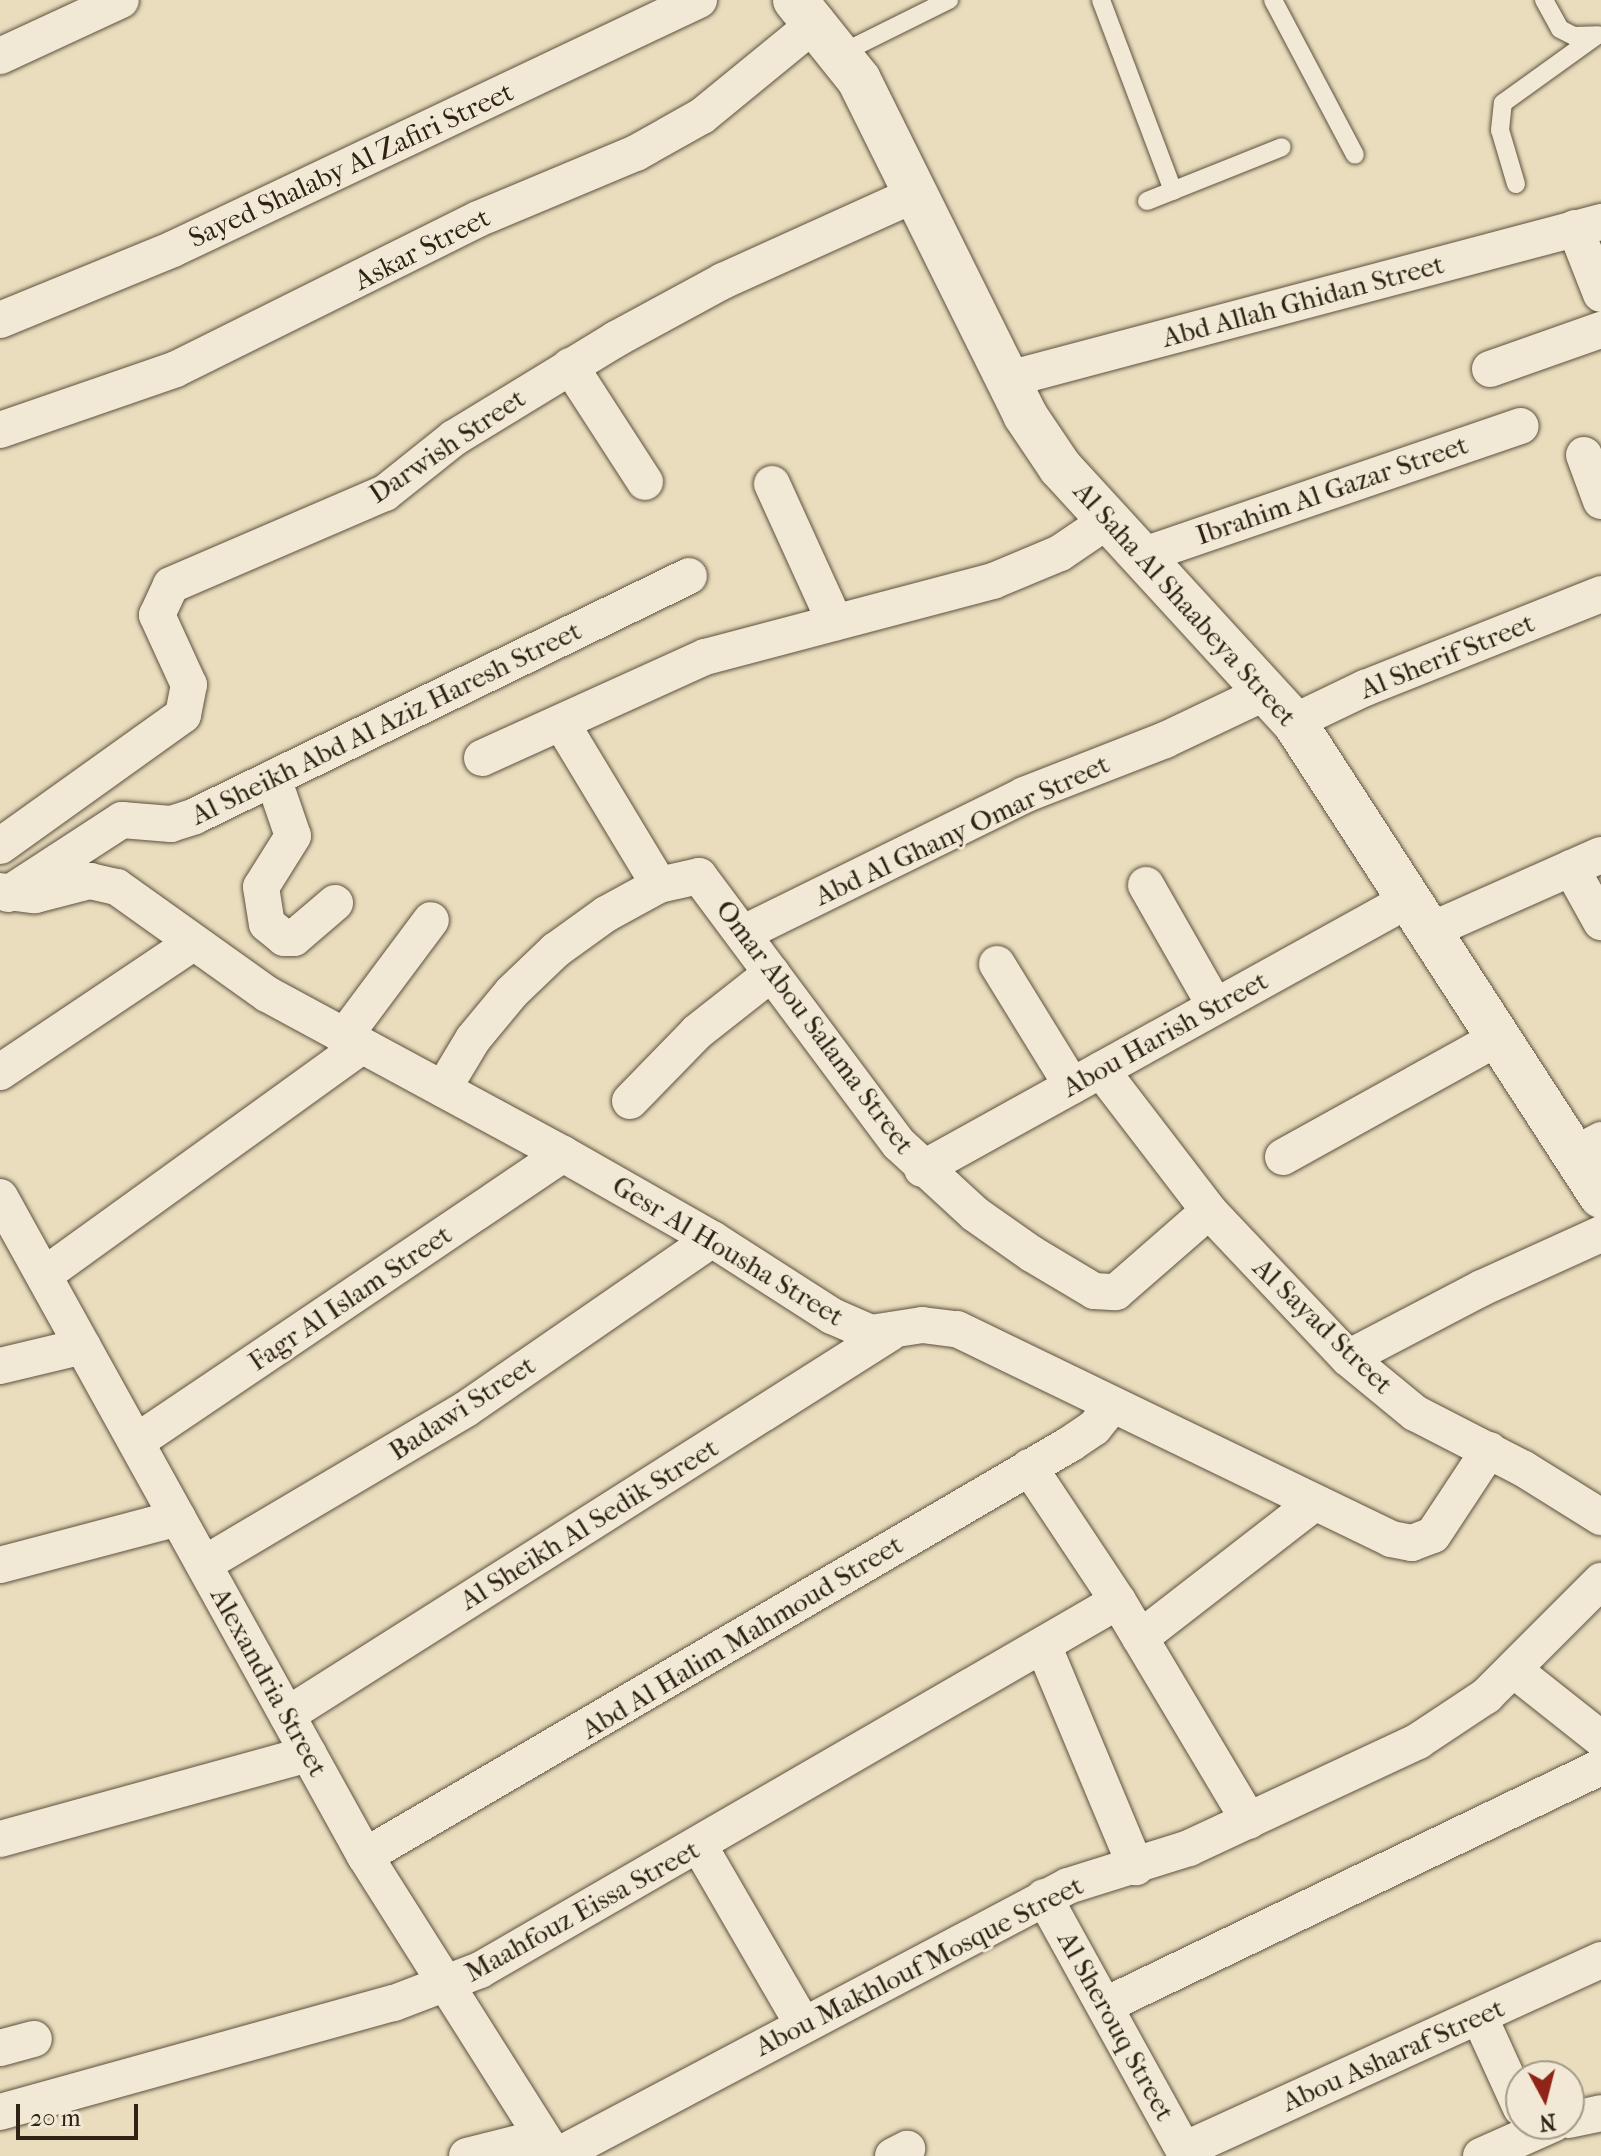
<!DOCTYPE html>
<html>
<head>
<meta charset="utf-8">
<style>
  body { margin:0 }
  #map { position:relative; width:1601px; height:2156px; overflow:hidden; background:#eaddbe; font-family:"IM FELL French Canon",serif }
  div>[style] { position:absolute }
  [style*='--x'] { left:calc(var(--x)*1px); top:calc(var(--y)*1px); width:calc(var(--w)*1px); rotate:calc(var(--a)*1deg) }
  .roads { filter:drop-shadow(0 0 2px #5d523e) drop-shadow(0 0 2px #5d523e) }
  .service>* { height:18px; margin:-9px; padding:0 9px; transform-origin:9px; border-radius:9px; background:#f1e9d5 }
  .minor>* { height:36px; margin:-18px; padding:0 18px; transform-origin:18px; border-radius:18px; background:#f1e9d5 }
  .secondary>* { height:44px; margin:-22px; padding:0 22px; transform-origin:22px; border-radius:22px; background:#f1e9d5 }
  span { translate:-50% -50%; white-space:nowrap; text-align:center; line-height:1.15; -webkit-text-stroke:6px #f1e9d5; paint-order:stroke }
  .street-label { font-size:28px; color:#2e2314 }
  .north { position:absolute; left:1505px; top:2060px; width:80px; height:80px; box-sizing:border-box; background:#f1e9d5; border:2px solid #a39a88; border-radius:50%; rotate:173deg; font-size:22px; font-weight:700; line-height:32px; text-align:center; color:#2e2314 }
  .north::after { content:''; display:block; margin:auto; width:28px; height:36px; background:#8f2418; clip-path:polygon(50% 0,100% 100%,50% 72%,0 100%) }
  .scale { position:absolute; left:16px; top:2104px; width:122px; height:36px; box-sizing:border-box; border:4px solid #2e2314; border-top:0; padding-left:10px; font-size:24px; line-height:28px; white-space:nowrap; color:#2e2314; -webkit-text-stroke:6px #f1e9d5; paint-order:stroke }
</style>
</head>
<body>
<div id="map">
  <div class="roads">
    <div class="service">
      <div style="--x:1101;--y:0;--w:204;--a:69.3"></div>
      <div style="--x:1273;--y:0;--w:175;--a:62.1"></div>
      <div style="--x:1544;--y:0;--w:33;--a:61"></div>
      <div style="--x:1560;--y:29;--w:16;--a:27"></div>
      <div style="--x:1574;--y:36;--w:24;--a:-2"></div>
      <div style="--x:840;--y:54;--w:122;--a:-26.4"></div>
      <div style="--x:1516;--y:184;--w:56;--a:-106.5"></div>
      <div style="--x:1500;--y:130;--w:27;--a:-84"></div>
      <div style="--x:1503;--y:103;--w:113;--a:-35.7"></div>
      <div style="--x:1147;--y:201;--w:145;--a:-21.8"></div>
    </div>
    <div class="minor">
      <div style="--x:0;--y:56;--w:133;--a:-24.8"></div>
      <div style="--x:1575;--y:228;--w:71;--a:68.5"></div>
      <div style="--x:0;--y:320;--w:187;--a:-22.3"></div>
      <div style="--x:173;--y:249;--w:582;--a:-25.33"></div>
      <div style="--x:570;--y:366;--w:138;--a:57.1"></div>
      <div style="--x:1490;--y:369;--w:118;--a:-19.4"></div>
      <div style="--x:1005;--y:380;--w:617;--a:-14.85"></div>
      <div style="--x:0;--y:430;--w:186;--a:-19.1"></div>
      <div style="--x:176;--y:369;--w:337;--a:-26.4"></div>
      <div style="--x:478;--y:219;--w:171;--a:-22.7"></div>
      <div style="--x:636;--y:153;--w:76;--a:-29.3"></div>
      <div style="--x:702;--y:116;--w:149;--a:-39.3"></div>
      <div style="--x:1584;--y:455;--w:49;--a:69.7"></div>
      <div style="--x:772;--y:484;--w:152;--a:65.5"></div>
      <div style="--x:1144;--y:555;--w:398;--a:-18.9"></div>
      <div style="--x:1294;--y:722;--w:79;--a:-25.6"></div>
      <div style="--x:1365;--y:688;--w:254;--a:-21.7"></div>
      <div style="--x:562;--y:724;--w:188;--a:58.9"></div>
      <div style="--x:482;--y:758;--w:245;--a:-24.4"></div>
      <div style="--x:705;--y:657;--w:298;--a:-14.8"></div>
      <div style="--x:993;--y:581;--w:73;--a:-22.7"></div>
      <div style="--x:1060;--y:553;--w:60;--a:-34.2"></div>
      <div style="--x:273;--y:778;--w:61;--a:71"></div>
      <div style="--x:293;--y:836;--w:60;--a:122.1"></div>
      <div style="--x:261;--y:887;--w:37;--a:81"></div>
      <div style="--x:267;--y:924;--w:22;--a:39"></div>
      <div style="--x:284;--y:938;--w:10;--a:0"></div>
      <div style="--x:294;--y:938;--w:54;--a:-40.5"></div>
      <div style="--x:0;--y:846;--w:225;--a:-35.6"></div>
      <div style="--x:183;--y:715;--w:31;--a:-79"></div>
      <div style="--x:189;--y:685;--w:77;--a:-114.6"></div>
      <div style="--x:157;--y:615;--w:33;--a:-65"></div>
      <div style="--x:171;--y:585;--w:233;--a:-23.3"></div>
      <div style="--x:385;--y:493;--w:88;--a:-38.6"></div>
      <div style="--x:454;--y:438;--w:190;--a:-31.4"></div>
      <div style="--x:616;--y:339;--w:122;--a:-28.5"></div>
      <div style="--x:723;--y:281;--w:214;--a:-24.3"></div>
      <div style="--x:1571;--y:868;--w:62;--a:60.9"></div>
      <div style="--x:1146;--y:885;--w:139;--a:60.3"></div>
      <div style="--x:0;--y:891;--w:35;--a:7"></div>
      <div style="--x:35;--y:895;--w:57;--a:-14.3"></div>
      <div style="--x:90;--y:881;--w:28;--a:13"></div>
      <div style="--x:117;--y:887;--w:184;--a:35.5"></div>
      <div style="--x:267;--y:994;--w:336;--a:28.4"></div>
      <div style="--x:563;--y:1154;--w:172;--a:29.7"></div>
      <div style="--x:712;--y:1239;--w:143;--a:32.7"></div>
      <div style="--x:832;--y:1316;--w:43;--a:23.6"></div>
      <div style="--x:871;--y:1333;--w:52;--a:-8.9"></div>
      <div style="--x:922;--y:1325;--w:35;--a:7"></div>
      <div style="--x:957;--y:1329;--w:482;--a:25.8"></div>
      <div style="--x:1391;--y:1539;--w:21;--a:11"></div>
      <div style="--x:1412;--y:1543;--w:22;--a:-21"></div>
      <div style="--x:1433;--y:1535;--w:102;--a:-56.6"></div>
      <div style="--x:8;--y:894;--w:136;--a:-33"></div>
      <div style="--x:122;--y:820;--w:49;--a:4.7"></div>
      <div style="--x:171;--y:824;--w:25;--a:-18"></div>
      <div style="--x:195;--y:816;--w:549;--a:-25.91"></div>
      <div style="--x:1427;--y:932;--w:190;--a:-23.9"></div>
      <div style="--x:744;--y:933;--w:312;--a:-26.2"></div>
      <div style="--x:1024;--y:795;--w:151;--a:-21.3"></div>
      <div style="--x:1165;--y:740;--w:114;--a:-25.4"></div>
      <div style="--x:997;--y:964;--w:143;--a:58.4"></div>
      <div style="--x:343;--y:1038;--w:147;--a:-53.3"></div>
      <div style="--x:1101;--y:1070;--w:178;--a:52.5"></div>
      <div style="--x:1209;--y:1211;--w:202;--a:46.6"></div>
      <div style="--x:1348;--y:1358;--w:87;--a:39.4"></div>
      <div style="--x:1415;--y:1413;--w:123;--a:27.2"></div>
      <div style="--x:1524;--y:1469;--w:91;--a:31.9"></div>
      <div style="--x:0;--y:1072;--w:230;--a:-33.8"></div>
      <div style="--x:443;--y:1089;--w:58;--a:-59"></div>
      <div style="--x:473;--y:1039;--w:61;--a:-50.3"></div>
      <div style="--x:512;--y:992;--w:61;--a:-43.7"></div>
      <div style="--x:556;--y:950;--w:62;--a:-35.8"></div>
      <div style="--x:606;--y:914;--w:60;--a:-28.7"></div>
      <div style="--x:659;--y:885;--w:41;--a:-12.7"></div>
      <div style="--x:699;--y:876;--w:334;--a:53.3"></div>
      <div style="--x:899;--y:1144;--w:103;--a:42.6"></div>
      <div style="--x:975;--y:1214;--w:70;--a:35.1"></div>
      <div style="--x:1032;--y:1254;--w:72;--a:30.8"></div>
      <div style="--x:1094;--y:1291;--w:22;--a:3"></div>
      <div style="--x:1116;--y:1292;--w:123;--a:-41.1"></div>
      <div style="--x:630;--y:1101;--w:96;--a:-45.8"></div>
      <div style="--x:697;--y:1032;--w:95;--a:-38.2"></div>
      <div style="--x:1573;--y:1155;--w:32;--a:-28"></div>
      <div style="--x:1283;--y:1157;--w:244;--a:-29"></div>
      <div style="--x:922;--y:1169;--w:555;--a:-28.96"></div>
      <div style="--x:0;--y:1197;--w:753;--a:61.02"></div>
      <div style="--x:365;--y:1856;--w:355;--a:57.7"></div>
      <div style="--x:44;--y:1275;--w:390;--a:-35.8"></div>
      <div style="--x:1348;--y:1358;--w:151;--a:-27.6"></div>
      <div style="--x:1482;--y:1288;--w:131;--a:-24.4"></div>
      <div style="--x:0;--y:1366;--w:85;--a:-13.5"></div>
      <div style="--x:136;--y:1442;--w:515;--a:-34"></div>
      <div style="--x:1029;--y:1467;--w:161;--a:56.4"></div>
      <div style="--x:1118;--y:1601;--w:256;--a:59.2"></div>
      <div style="--x:204;--y:1564;--w:304;--a:-30.6"></div>
      <div style="--x:466;--y:1409;--w:299;--a:-34.6"></div>
      <div style="--x:0;--y:1565;--w:184;--a:-14.8"></div>
      <div style="--x:1140;--y:1638;--w:220;--a:-37.8"></div>
      <div style="--x:1043;--y:1645;--w:241;--a:67.3"></div>
      <div style="--x:1514;--y:1670;--w:111;--a:38.4"></div>
      <div style="--x:287;--y:1715;--w:714;--a:-32.35"></div>
      <div style="--x:0;--y:1839;--w:320;--a:-15.4"></div>
      <div style="--x:700;--y:1847;--w:203;--a:59.9"></div>
      <div style="--x:365;--y:1856;--w:817;--a:-30.3"></div>
      <div style="--x:1070;--y:1444;--w:29;--a:-34"></div>
      <div style="--x:1094;--y:1428;--w:27;--a:-51"></div>
      <div style="--x:1044;--y:1897;--w:296;--a:61.1"></div>
      <div style="--x:1108;--y:2004;--w:547;--a:-25.68"></div>
      <div style="--x:1479;--y:2016;--w:101;--a:65.5"></div>
      <div style="--x:0;--y:2048;--w:35;--a:-15"></div>
      <div style="--x:0;--y:2112;--w:409;--a:-15.5"></div>
      <div style="--x:394;--y:2003;--w:92;--a:-21"></div>
      <div style="--x:480;--y:1970;--w:737;--a:-30.04"></div>
      <div style="--x:1569;--y:2120;--w:33;--a:-12"></div>
      <div style="--x:1184;--y:2150;--w:458;--a:-24.5"></div>
      <div style="--x:467;--y:2156;--w:77;--a:-14.2"></div>
      <div style="--x:557;--y:2156;--w:578;--a:-27.85"></div>
      <div style="--x:1068;--y:1886;--w:127;--a:-17.4"></div>
      <div style="--x:1189;--y:1848;--w:253;--a:-25"></div>
      <div style="--x:1418;--y:1741;--w:82;--a:-33.5"></div>
      <div style="--x:1486;--y:1696;--w:163;--a:-45"></div>
      <div style="--x:893;--y:2156;--w:16;--a:-27"></div>
      <div style="--x:1481;--y:2156;--w:79;--a:-24"></div>
    </div>
    <div class="secondary">
      <div style="--x:795;--y:0;--w:102;--a:51.3"></div>
      <div style="--x:859;--y:80;--w:374;--a:63.6"></div>
      <div style="--x:1025;--y:415;--w:63;--a:56.1"></div>
      <div style="--x:1060;--y:467;--w:346;--a:47.5"></div>
      <div style="--x:1294;--y:722;--w:565;--a:57.07"></div>
    </div>
  </div>
  <div class="street-label">
    <span style="left:351px;top:165px;rotate:-25deg">Sayed Shalaby Al Zafiri Street</span>
    <span style="left:422px;top:249px;rotate:-27deg">Askar Street</span>
    <span style="left:1303px;top:301px;rotate:-15deg">Abd Allah Ghidan Street</span>
    <span style="left:447px;top:446px;rotate:-34deg">Darwish Street</span>
    <span style="left:1332px;top:490px;rotate:-19deg">Ibrahim Al Gazar Street</span>
    <span style="left:1185px;top:604px;rotate:48deg">Al Saha Al Shaabeya Street</span>
    <span style="left:1447px;top:656px;rotate:-22deg">Al Sherif Street</span>
    <span style="left:386px;top:723px;rotate:-26deg">Al Sheikh Abd Al Aziz Haresh Street</span>
    <span style="left:962px;top:830px;rotate:-25deg">Abd Al Ghany Omar Street</span>
    <span style="left:815px;top:1027px;rotate:53deg">Omar Abou Salama Street</span>
    <span style="left:1165px;top:1034px;rotate:-29deg">Abou Harish Street</span>
    <span style="left:728px;top:1251px;rotate:31deg">Gesr Al Housha Street</span>
    <span style="left:350px;top:1298px;rotate:-34deg">Fagr Al Islam Street</span>
    <span style="left:1323px;top:1326px;rotate:44deg">Al Sayad Street</span>
    <span style="left:462px;top:1408px;rotate:-33deg">Badawi Street</span>
    <span style="left:589px;top:1524px;rotate:-32deg">Al Sheikh Al Sedik Street</span>
    <span style="left:742px;top:1637px;rotate:-31deg">Abd Al Halim Mahmoud Street</span>
    <span style="left:269px;top:1682px;rotate:61deg">Alexandria Street</span>
    <span style="left:582px;top:1911px;rotate:-29deg">Maahfouz Eissa Street</span>
    <span style="left:919px;top:1966px;rotate:-27deg">Abou Makhlouf Mosque Street</span>
    <span style="left:1116px;top:2026px;rotate:61deg">Al Sherouq Street</span>
    <span style="left:1393px;top:2055px;rotate:-24deg">Abou Asharaf Street</span>
  </div>
  <div class="north">N</div>
  <div class="scale">20 m</div>
</div>
</body>
</html>
